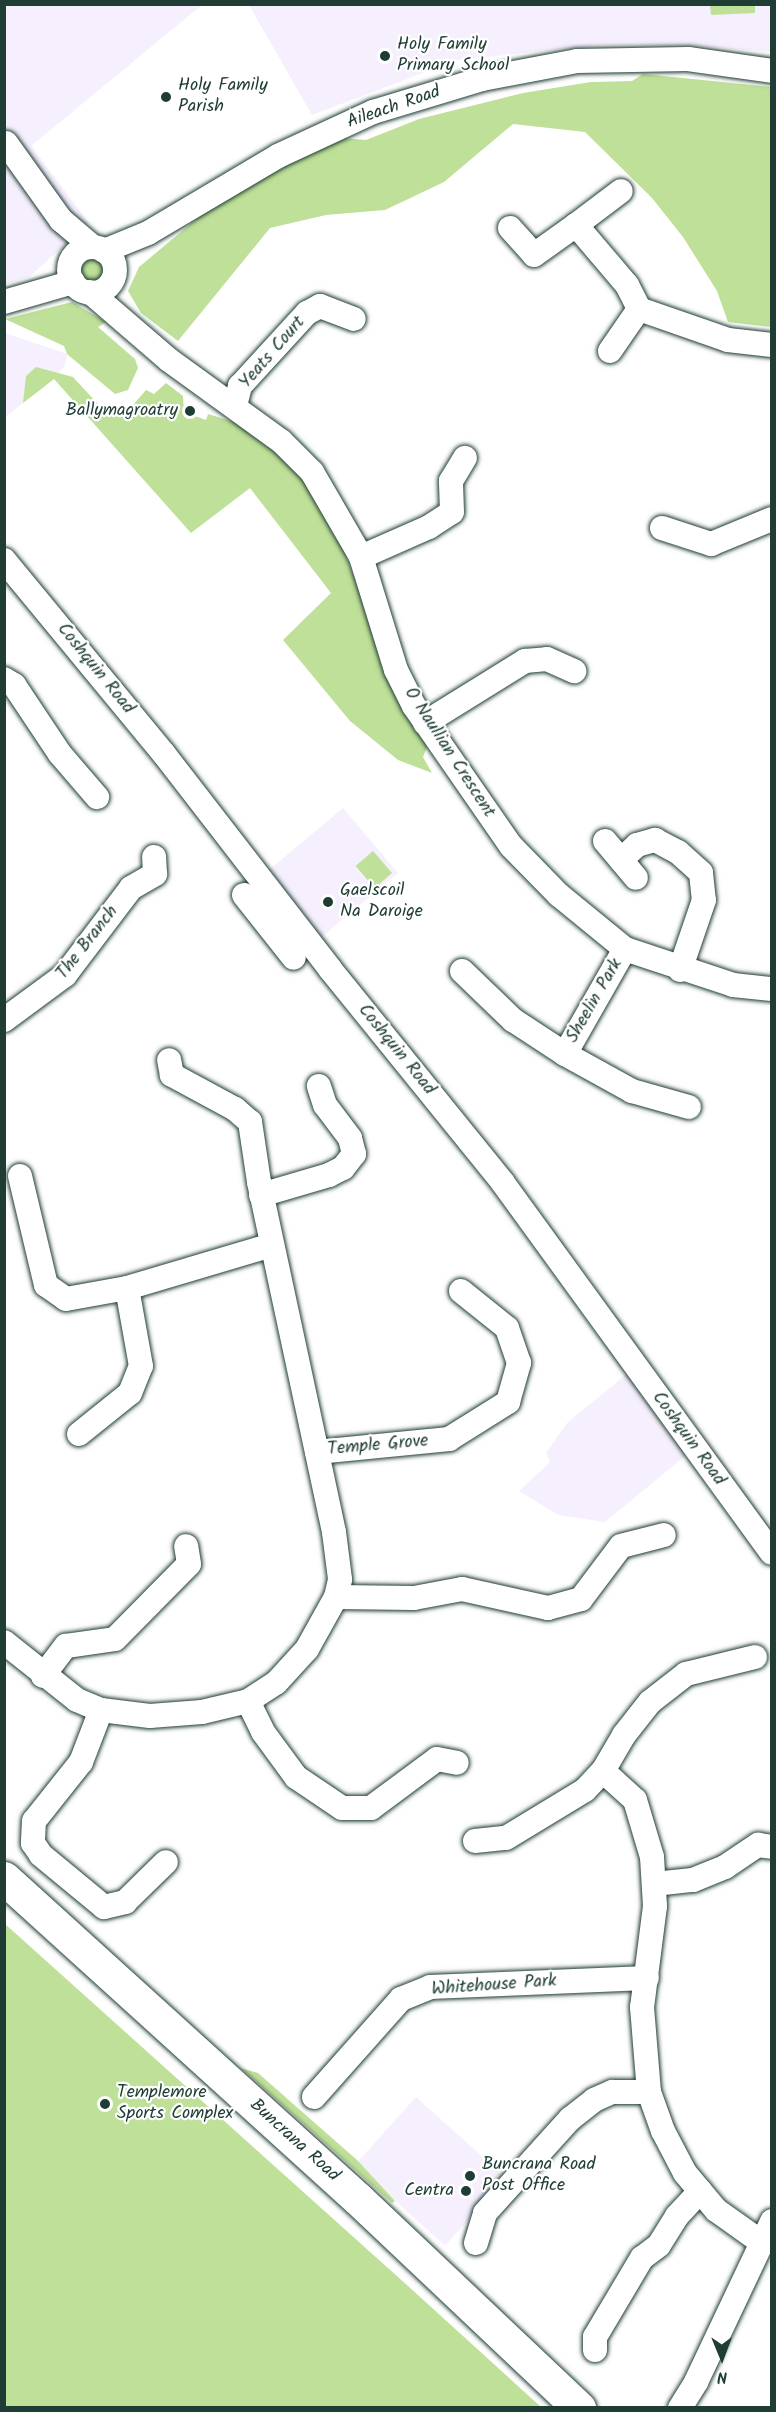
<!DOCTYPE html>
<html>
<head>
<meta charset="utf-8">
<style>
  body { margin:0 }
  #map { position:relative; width:776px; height:2412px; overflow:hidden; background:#fff; font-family:Kalam,sans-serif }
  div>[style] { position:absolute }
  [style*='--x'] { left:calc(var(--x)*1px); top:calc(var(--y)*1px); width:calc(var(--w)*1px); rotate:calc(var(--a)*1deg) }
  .built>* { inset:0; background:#f6effe; transform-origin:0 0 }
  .green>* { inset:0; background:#bfe098; transform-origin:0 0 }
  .round { border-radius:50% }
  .roads { filter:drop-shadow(0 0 2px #1f3d34) drop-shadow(0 0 2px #1f3d34) }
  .minor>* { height:24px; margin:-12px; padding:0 12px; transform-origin:12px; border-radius:12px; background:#fff }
  .minor>.ring { margin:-12px; padding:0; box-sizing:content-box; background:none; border:24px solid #fff; border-radius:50% }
  .highway>* { height:33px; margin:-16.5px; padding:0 16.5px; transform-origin:16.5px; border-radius:16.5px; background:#fff }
  .dots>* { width:16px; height:16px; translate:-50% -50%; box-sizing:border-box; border:3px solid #fff; border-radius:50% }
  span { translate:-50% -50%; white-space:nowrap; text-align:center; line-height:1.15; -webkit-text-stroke:4.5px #fff; paint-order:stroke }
  .poi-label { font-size:18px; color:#1f3d34 }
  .left { translate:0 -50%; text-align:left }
  .right { translate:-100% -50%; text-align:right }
  .street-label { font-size:18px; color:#1f3d34 }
  .frame { position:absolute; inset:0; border:6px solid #1f3d34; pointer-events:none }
  .north { position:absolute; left:692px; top:2328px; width:60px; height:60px; -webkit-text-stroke:4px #fff; paint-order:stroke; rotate:179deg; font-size:16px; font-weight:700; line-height:24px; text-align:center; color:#1f3d34 }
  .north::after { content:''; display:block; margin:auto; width:21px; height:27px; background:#1f3d34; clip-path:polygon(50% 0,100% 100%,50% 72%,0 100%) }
</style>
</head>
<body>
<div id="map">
  <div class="built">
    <div style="clip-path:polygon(4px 5px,202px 5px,31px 146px,89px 223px,29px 277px,5px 284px)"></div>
    <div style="clip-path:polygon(249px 5px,771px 5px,771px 52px,685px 45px,601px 45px,457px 60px,312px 115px)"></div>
    <div style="clip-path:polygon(5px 333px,67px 354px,65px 365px,54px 379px,5px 417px)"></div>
    <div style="left:343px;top:808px;width:85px;height:101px;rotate:50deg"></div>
    <div style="clip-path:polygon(628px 1373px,690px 1452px,605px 1522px,558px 1515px,519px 1491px,550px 1462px,546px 1453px,567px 1423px)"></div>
    <div style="left:416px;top:2097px;width:121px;height:91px;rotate:42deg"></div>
  </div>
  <div class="green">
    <div style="clip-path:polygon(710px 5px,755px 5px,755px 13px,711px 15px)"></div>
    <div style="clip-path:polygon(643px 74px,771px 87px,771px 327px,728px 322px,717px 291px,683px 237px,652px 198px,585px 132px,513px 124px,444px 182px,385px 210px,326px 215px,270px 228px,178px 341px,141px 313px,128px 291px,139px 267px,205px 212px,271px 172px,343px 138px,366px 140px,419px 119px,523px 93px,591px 82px,632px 81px)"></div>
    <div class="round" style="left:77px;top:255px;width:30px;height:30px"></div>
    <div style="clip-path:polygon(72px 302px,106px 322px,98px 327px,135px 359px,138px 368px,128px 390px,115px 394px,67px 354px,64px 346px,5px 319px)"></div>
    <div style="clip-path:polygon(36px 367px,73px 377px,108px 415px,126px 413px,146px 390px,154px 394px,166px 383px,183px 396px,184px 412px,206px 420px,208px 414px,246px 426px,296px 461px,336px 530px,393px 679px,427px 747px,423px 757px,432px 773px,398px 760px,350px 721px,283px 640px,331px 593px,250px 488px,191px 533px,54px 379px,23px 403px,26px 376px)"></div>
    <div style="left:373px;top:851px;width:29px;height:23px;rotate:49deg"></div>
    <div style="clip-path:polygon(4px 1923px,408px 2286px,541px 2407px,5px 2407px)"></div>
    <div style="clip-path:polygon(241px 2068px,258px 2073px,357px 2160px,395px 2201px,392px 2203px)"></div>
  </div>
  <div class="roads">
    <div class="minor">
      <div style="--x:6;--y:143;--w:95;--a:54.5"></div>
      <div style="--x:61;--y:220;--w:42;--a:40.2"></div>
      <div style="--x:576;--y:225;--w:56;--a:-37.1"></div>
      <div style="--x:510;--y:228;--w:36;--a:48"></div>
      <div style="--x:534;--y:255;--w:52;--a:-35.5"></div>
      <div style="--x:576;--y:225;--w:79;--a:49.6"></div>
      <div style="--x:627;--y:285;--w:27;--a:63"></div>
      <div style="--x:639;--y:309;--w:94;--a:19.2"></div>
      <div style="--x:728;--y:340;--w:44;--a:6.5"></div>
      <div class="ring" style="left:69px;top:247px;width:22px;height:22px"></div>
      <div style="--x:104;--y:251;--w:48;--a:-22.2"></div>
      <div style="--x:148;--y:233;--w:151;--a:-30.6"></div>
      <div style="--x:278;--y:156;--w:105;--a:-24.9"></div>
      <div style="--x:373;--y:112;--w:114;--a:-16.8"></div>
      <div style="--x:482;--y:79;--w:97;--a:-10.7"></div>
      <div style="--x:577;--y:61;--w:111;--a:-1"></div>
      <div style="--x:688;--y:59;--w:85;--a:8.1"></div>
      <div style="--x:90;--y:292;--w:104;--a:40.7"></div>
      <div style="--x:169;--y:360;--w:138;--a:35.9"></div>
      <div style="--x:281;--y:441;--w:44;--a:45"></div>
      <div style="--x:312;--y:472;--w:98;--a:60"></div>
      <div style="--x:361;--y:557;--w:118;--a:72.8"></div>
      <div style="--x:396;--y:670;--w:40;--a:63.4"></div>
      <div style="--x:414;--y:706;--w:170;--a:55.3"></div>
      <div style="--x:511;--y:846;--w:69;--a:45.6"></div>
      <div style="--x:559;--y:895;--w:85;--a:39.3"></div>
      <div style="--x:625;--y:949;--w:114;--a:18.4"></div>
      <div style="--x:733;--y:985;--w:39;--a:6"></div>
      <div style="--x:4;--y:302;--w:72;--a:-16.2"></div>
      <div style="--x:610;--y:351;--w:51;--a:-55.4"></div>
      <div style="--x:235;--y:406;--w:21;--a:-76"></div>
      <div style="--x:240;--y:386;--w:99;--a:-47.5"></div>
      <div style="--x:307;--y:313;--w:15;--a:-28"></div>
      <div style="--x:320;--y:306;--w:36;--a:21"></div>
      <div style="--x:662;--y:528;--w:52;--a:18.1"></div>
      <div style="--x:711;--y:544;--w:66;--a:-22.3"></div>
      <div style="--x:361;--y:557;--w:74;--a:-23.8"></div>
      <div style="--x:429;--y:527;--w:27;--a:-33"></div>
      <div style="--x:452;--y:512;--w:31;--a:-92"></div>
      <div style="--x:451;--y:481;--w:27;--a:-59"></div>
      <div style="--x:4;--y:560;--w:251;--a:50.5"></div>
      <div style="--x:164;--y:754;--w:272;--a:52.3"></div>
      <div style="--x:330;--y:969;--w:275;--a:51"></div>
      <div style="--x:503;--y:1183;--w:457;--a:54"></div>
      <div style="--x:4;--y:679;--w:12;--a:31"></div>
      <div style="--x:14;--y:685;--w:83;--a:56.3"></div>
      <div style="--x:60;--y:754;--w:57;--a:49.3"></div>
      <div style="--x:425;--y:723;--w:118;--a:-31.8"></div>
      <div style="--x:525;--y:661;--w:22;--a:-5"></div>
      <div style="--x:547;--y:659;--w:30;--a:24"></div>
      <div style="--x:605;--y:841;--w:48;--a:50"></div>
      <div style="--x:621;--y:860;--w:22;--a:-43"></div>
      <div style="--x:637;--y:845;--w:19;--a:-16"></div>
      <div style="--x:655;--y:840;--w:26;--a:28"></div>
      <div style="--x:678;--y:852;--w:31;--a:42"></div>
      <div style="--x:701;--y:873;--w:27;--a:84"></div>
      <div style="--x:704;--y:900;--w:74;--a:108.9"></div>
      <div style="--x:244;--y:895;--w:80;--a:51.6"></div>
      <div style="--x:462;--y:971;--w:71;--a:43.9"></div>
      <div style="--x:513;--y:1020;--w:62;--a:33.2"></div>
      <div style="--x:565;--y:1054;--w:121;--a:-60.3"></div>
      <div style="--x:4;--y:1020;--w:76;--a:-36.4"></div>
      <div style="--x:65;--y:975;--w:109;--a:-52.8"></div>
      <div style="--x:131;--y:888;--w:28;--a:-30"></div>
      <div style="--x:155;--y:874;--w:17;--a:-93"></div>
      <div style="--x:565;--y:1054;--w:77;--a:28.9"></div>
      <div style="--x:632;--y:1091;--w:59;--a:15.7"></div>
      <div style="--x:20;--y:1176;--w:112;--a:76.6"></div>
      <div style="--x:46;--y:1285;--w:24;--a:35"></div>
      <div style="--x:66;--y:1299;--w:62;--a:-10.2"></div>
      <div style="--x:127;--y:1288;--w:151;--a:-16.5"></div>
      <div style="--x:261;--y:1195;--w:71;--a:-16.4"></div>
      <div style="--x:329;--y:1175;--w:16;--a:-27"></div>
      <div style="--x:343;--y:1168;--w:18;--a:-52"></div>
      <div style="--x:354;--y:1154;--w:16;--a:-104"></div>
      <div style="--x:350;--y:1138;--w:41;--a:-127.1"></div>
      <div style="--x:325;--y:1105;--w:20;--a:-108"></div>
      <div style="--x:79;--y:1434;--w:65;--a:-38.8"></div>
      <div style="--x:130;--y:1393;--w:29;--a:-68"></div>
      <div style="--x:141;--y:1366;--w:79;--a:-100.2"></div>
      <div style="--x:317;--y:1452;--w:133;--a:-5.6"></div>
      <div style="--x:449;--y:1439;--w:70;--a:-32.1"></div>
      <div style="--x:508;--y:1402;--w:41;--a:-74.2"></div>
      <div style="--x:519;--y:1363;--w:37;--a:-109"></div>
      <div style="--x:507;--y:1328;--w:59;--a:-141.2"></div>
      <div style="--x:336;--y:1597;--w:78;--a:0.7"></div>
      <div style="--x:414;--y:1598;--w:49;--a:-10.6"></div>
      <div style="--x:462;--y:1589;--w:88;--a:12.5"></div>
      <div style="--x:548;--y:1608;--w:34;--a:-15"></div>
      <div style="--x:581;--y:1599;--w:66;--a:-53"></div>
      <div style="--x:621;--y:1546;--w:44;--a:-14.3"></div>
      <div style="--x:4;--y:1642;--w:93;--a:38.5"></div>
      <div style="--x:77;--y:1700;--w:26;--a:23"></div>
      <div style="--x:101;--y:1710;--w:49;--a:7"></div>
      <div style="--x:150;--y:1716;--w:52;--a:-4.4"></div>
      <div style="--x:202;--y:1712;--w:47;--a:-13.4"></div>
      <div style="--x:248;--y:1701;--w:33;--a:-33"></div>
      <div style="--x:276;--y:1683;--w:46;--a:-47.6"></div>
      <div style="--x:307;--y:1649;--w:60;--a:-60.9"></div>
      <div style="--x:336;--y:1597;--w:18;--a:-77"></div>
      <div style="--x:340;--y:1579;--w:47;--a:-97.3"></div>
      <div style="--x:334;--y:1532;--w:358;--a:-102.1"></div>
      <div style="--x:259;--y:1182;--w:61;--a:-98.5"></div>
      <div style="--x:250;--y:1122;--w:20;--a:-139"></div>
      <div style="--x:235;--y:1109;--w:72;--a:-151.6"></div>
      <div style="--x:172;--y:1075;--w:15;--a:-101"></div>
      <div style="--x:43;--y:1676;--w:38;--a:-53"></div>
      <div style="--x:66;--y:1646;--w:49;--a:-8.1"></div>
      <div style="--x:115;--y:1639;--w:105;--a:-45.4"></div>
      <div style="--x:189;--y:1564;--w:18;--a:-99"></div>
      <div style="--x:248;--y:1701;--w:34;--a:64"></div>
      <div style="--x:263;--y:1732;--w:56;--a:53.7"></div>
      <div style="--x:296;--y:1777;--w:55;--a:34"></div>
      <div style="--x:342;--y:1808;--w:29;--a:0"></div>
      <div style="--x:371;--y:1808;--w:82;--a:-36.6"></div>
      <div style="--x:437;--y:1759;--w:20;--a:11"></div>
      <div style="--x:101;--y:1710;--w:56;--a:111"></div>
      <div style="--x:81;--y:1762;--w:75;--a:128.5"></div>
      <div style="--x:34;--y:1821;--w:22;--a:93"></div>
      <div style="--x:33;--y:1843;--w:14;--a:56"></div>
      <div style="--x:41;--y:1855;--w:82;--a:39.5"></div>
      <div style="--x:104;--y:1907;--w:22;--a:-13"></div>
      <div style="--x:125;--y:1902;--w:57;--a:-44.3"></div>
      <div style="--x:603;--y:1771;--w:43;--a:42.2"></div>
      <div style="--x:635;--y:1800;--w:59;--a:73.4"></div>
      <div style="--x:652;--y:1857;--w:49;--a:86.5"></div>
      <div style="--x:655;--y:1906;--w:102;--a:97.3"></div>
      <div style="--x:642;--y:2007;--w:85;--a:85.3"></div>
      <div style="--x:649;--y:2092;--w:41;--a:70.3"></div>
      <div style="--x:663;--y:2131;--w:47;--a:62.4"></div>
      <div style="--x:685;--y:2173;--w:48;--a:50"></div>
      <div style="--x:716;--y:2210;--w:55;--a:35.4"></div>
      <div style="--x:475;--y:1841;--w:31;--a:-6"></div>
      <div style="--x:506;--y:1838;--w:92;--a:-31.3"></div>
      <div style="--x:585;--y:1790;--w:26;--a:-47"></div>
      <div style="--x:603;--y:1771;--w:42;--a:-59.7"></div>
      <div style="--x:624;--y:1735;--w:42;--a:-51.8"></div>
      <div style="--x:650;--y:1702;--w:46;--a:-37.9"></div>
      <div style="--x:686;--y:1674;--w:71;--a:-13.8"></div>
      <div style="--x:654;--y:1884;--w:39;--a:-6"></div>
      <div style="--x:693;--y:1880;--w:35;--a:-22"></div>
      <div style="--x:725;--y:1867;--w:40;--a:-34"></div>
      <div style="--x:758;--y:1845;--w:14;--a:8"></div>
      <div style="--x:314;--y:2097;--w:131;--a:-48.4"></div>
      <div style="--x:401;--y:1999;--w:31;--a:-22"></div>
      <div style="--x:430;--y:1987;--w:217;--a:-2.4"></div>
      <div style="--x:476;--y:2243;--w:31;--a:-73"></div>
      <div style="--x:485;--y:2213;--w:127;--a:-47.9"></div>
      <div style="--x:570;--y:2119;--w:31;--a:-38"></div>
      <div style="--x:594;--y:2100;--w:20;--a:-24"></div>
      <div style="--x:612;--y:2092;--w:37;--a:0"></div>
      <div style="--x:595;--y:2350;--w:13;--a:-90"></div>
      <div style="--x:595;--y:2337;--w:92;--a:-59.3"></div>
      <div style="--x:642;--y:2258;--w:21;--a:-37"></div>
      <div style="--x:659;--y:2245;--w:34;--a:-58"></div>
      <div style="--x:677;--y:2216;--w:34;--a:-47"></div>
      <div style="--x:680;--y:2408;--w:31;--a:-58"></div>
      <div style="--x:696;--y:2382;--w:178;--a:-64.7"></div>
    </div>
    <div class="highway">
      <div style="--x:4;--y:1878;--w:476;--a:42.2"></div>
      <div style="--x:357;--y:2198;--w:306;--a:43.4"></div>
    </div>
  </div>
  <div class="dots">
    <div style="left:385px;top:56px;background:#1f3d34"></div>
    <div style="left:166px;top:97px;background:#1f3d34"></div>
    <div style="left:190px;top:411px;background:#1f3d34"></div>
    <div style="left:328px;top:902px;background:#1f3d34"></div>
    <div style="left:105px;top:2104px;background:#1f3d34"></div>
    <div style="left:470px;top:2176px;background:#1f3d34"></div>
    <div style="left:466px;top:2191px;background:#1f3d34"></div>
  </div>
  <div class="poi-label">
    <span class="left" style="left:397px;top:56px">Holy Family<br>Primary School</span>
    <span class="left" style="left:178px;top:97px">Holy Family<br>Parish</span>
    <span class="right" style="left:178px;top:411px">Ballymagroatry</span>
    <span class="left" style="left:340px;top:902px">Gaelscoil<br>Na Daroige</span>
    <span class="left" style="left:117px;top:2104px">Templemore<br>Sports Complex</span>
    <span class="left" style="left:482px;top:2176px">Buncrana Road<br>Post Office</span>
    <span class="right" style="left:454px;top:2191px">Centra</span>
  </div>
  <div class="street-label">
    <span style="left:394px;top:108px;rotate:-19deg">Aileach Road</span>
    <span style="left:273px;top:353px;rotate:-49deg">Yeats Court</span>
    <span style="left:95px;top:669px;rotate:51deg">Coshquin Road</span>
    <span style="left:449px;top:753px;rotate:57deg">O Naullian Crescent</span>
    <span style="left:88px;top:943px;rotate:-52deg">The Branch</span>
    <span style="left:595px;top:1001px;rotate:-60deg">Sheelin Park</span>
    <span style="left:396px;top:1050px;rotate:51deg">Coshquin Road</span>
    <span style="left:688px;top:1439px;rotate:54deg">Coshquin Road</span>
    <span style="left:378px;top:1446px;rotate:-5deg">Temple Grove</span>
    <span style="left:494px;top:1986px;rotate:-4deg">Whitehouse Park</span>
    <span style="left:294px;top:2141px;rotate:42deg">Buncrana Road</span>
  </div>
  <div class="frame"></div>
  <div class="north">N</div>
</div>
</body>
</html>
